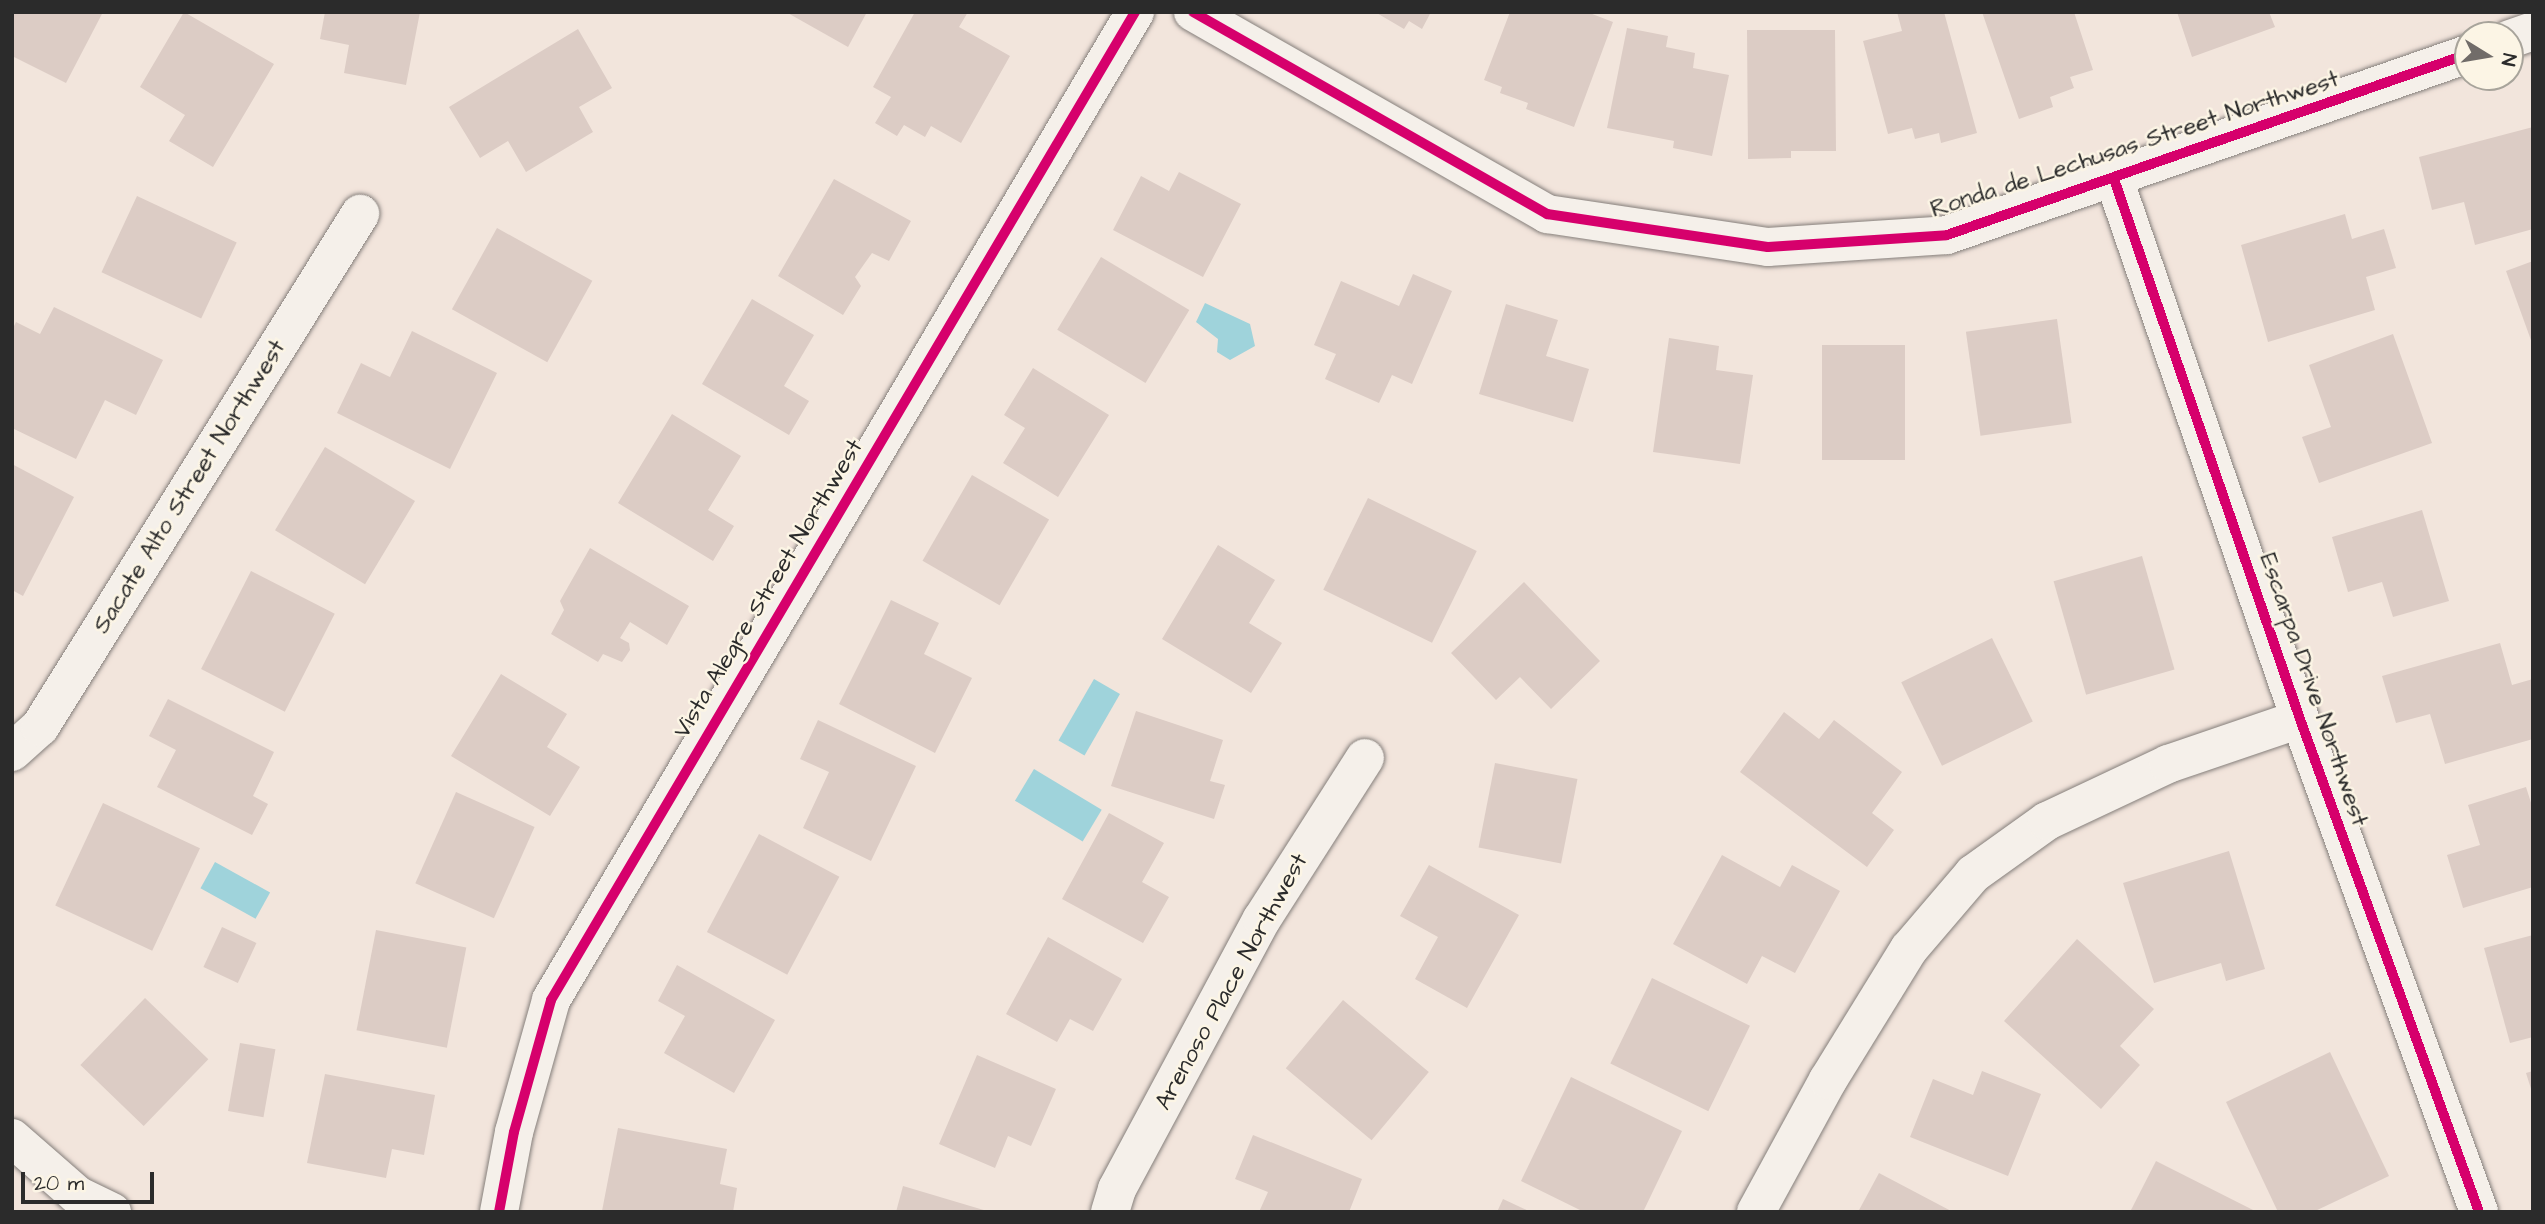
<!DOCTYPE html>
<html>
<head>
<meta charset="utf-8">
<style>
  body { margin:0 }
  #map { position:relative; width:2545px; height:1224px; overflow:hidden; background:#f2e5dc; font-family:"Architects Daughter",sans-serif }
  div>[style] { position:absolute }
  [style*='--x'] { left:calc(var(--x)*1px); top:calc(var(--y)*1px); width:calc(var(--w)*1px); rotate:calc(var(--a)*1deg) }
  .water>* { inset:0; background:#9fd3db; transform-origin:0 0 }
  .building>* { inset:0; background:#dcccc5; transform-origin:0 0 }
  .roads { filter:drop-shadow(0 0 2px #857f7b) drop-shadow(0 0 2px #857f7b) }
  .street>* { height:38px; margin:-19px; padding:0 19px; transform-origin:19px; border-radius:19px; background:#f5f0ea }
  .secondary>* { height:38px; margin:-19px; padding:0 19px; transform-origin:19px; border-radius:19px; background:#f5f0ea }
  .cycleway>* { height:10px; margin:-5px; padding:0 5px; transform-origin:5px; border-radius:5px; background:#d6006c }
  span { translate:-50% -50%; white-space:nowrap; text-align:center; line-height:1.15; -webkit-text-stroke:5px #fcf5e5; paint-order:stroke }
  .street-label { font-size:24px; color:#2b2b2b }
  .frame { position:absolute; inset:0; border:14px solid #2b2b2b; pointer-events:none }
  .north { position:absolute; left:2454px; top:21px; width:70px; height:70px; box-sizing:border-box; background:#fcf5e5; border:2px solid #a8a49b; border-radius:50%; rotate:101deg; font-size:19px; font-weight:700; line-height:28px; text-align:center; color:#2b2b2b }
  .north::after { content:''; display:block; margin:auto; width:24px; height:32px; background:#716c69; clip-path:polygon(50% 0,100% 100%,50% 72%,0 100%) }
  .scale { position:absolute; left:21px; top:1172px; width:133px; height:32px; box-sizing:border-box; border:4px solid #2b2b2b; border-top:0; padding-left:9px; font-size:21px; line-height:24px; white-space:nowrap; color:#2b2b2b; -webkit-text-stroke:5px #fcf5e5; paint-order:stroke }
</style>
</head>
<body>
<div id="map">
  <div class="water">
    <div style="clip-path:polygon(1205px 303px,1250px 324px,1255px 346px,1230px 360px,1217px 352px,1218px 339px,1196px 322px)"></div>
    <div style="left:1094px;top:679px;width:30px;height:71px;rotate:30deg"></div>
    <div style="left:1034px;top:769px;width:79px;height:37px;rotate:31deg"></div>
    <div style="left:215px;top:862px;width:63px;height:30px;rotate:29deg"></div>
  </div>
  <div class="building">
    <div style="clip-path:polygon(12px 12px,103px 12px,66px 83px,12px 56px)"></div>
    <div style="clip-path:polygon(184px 12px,274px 64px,213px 167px,169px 141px,185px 115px,140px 87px)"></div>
    <div style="clip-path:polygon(325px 12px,420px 12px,406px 85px,344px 73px,349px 45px,320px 39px)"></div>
    <div style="clip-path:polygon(786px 12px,867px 12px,848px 47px)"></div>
    <div style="clip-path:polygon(915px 12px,968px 12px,959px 27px,1010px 56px,961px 143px,931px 126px,925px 137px,904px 125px,897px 136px,875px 123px,891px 97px,873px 87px)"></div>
    <div style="clip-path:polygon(1375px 12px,1431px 12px,1422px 29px,1409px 21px,1404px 29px)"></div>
    <div style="clip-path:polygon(1510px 12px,1587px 12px,1613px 22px,1574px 127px,1526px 109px,1528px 103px,1500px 93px,1502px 87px,1484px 80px)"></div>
    <div style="clip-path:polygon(1897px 12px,1944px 12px,1977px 133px,1941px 143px,1939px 133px,1915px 139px,1912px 128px,1888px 134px,1863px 41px,1902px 31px)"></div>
    <div style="clip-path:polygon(1982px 12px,2074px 12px,2093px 70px,2070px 77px,2074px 88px,2050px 97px,2053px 107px,2019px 119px)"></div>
    <div style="clip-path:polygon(2177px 12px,2269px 12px,2275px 27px,2192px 57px)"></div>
    <div style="clip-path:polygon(1627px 28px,1668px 36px,1666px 47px,1695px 53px,1693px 68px,1729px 75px,1712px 156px,1673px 148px,1674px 141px,1607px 128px)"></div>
    <div style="clip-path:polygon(578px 29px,612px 88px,579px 107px,593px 132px,526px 172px,508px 141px,480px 158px,449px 107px)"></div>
    <div style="clip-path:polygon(1747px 30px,1835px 30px,1836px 151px,1791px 151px,1791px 158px,1748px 159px)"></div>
    <div style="clip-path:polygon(2533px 127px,2533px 229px,2475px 245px,2464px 202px,2432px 210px,2419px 157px)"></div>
    <div style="clip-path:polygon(1179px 172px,1241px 204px,1203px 277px,1113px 230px,1141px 176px,1169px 191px)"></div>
    <div style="clip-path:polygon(834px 179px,911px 221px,889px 261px,872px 253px,855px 277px,861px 286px,843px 315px,778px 276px)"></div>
    <div style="left:137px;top:196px;width:110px;height:84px;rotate:25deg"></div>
    <div style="clip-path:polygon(2345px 214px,2352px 239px,2384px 229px,2396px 268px,2366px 277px,2375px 310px,2268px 342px,2241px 245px)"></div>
    <div style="left:497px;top:228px;width:109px;height:93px;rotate:29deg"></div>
    <div style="left:1101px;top:257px;width:103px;height:85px;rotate:31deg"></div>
    <div style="clip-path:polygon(2533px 261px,2533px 343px,2532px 343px,2506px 271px)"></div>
    <div style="clip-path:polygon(1413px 274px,1452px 291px,1412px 384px,1392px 375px,1379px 403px,1325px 379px,1336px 354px,1314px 345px,1341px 281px,1399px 306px)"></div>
    <div style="clip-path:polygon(752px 299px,814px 335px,784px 386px,809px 401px,789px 435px,702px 384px)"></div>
    <div style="clip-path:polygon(1506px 304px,1558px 320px,1546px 356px,1589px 369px,1573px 422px,1479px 394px)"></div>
    <div style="clip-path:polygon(54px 307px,163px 360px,136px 415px,105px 400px,76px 459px,12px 428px,12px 330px,16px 322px,40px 334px)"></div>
    <div style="left:2057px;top:319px;width:105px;height:92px;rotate:82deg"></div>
    <div style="clip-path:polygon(412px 331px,497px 373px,450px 469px,337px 413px,361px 363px,390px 377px)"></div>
    <div style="clip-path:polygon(2393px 334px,2432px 443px,2319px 483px,2302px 437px,2331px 427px,2309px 365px)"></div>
    <div style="clip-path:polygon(1669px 338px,1719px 346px,1716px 370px,1753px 375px,1740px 464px,1653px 452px)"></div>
    <div style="left:1822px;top:345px;width:83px;height:115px"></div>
    <div style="clip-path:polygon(1033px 368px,1109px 415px,1058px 497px,1003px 463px,1025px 428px,1004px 415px)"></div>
    <div style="clip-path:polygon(672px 414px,741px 456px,708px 510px,734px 526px,713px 561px,618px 503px)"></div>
    <div style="left:325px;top:447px;width:105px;height:97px;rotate:31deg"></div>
    <div style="clip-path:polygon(12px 464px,74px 497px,23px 596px,12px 590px)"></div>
    <div style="left:972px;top:475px;width:89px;height:99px;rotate:30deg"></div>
    <div style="left:1368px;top:498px;width:121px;height:102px;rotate:26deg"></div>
    <div style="clip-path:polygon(2422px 510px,2449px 601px,2393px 617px,2382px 582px,2348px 592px,2332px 537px)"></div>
    <div style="clip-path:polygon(1218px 545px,1275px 580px,1249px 623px,1282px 643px,1251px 693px,1162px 639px)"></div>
    <div style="clip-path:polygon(590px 548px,689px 606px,667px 645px,630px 622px,620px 638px,629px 643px,630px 650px,622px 662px,603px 654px,598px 662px,551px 634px,564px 610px,560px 601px)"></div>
    <div style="left:2142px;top:556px;width:118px;height:92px;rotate:74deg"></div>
    <div style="left:251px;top:571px;width:94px;height:110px;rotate:27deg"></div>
    <div style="clip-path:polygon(1524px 582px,1600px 661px,1551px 709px,1520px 677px,1496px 700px,1451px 653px)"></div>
    <div style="clip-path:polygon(891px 600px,939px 623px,924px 654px,972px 678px,935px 753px,839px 704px)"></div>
    <div style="left:1992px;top:638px;width:93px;height:101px;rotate:64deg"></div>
    <div style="clip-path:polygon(2500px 643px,2512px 685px,2533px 679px,2533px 739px,2445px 764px,2430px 714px,2396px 723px,2382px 676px)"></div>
    <div style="clip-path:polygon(501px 674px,567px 714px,547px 747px,580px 767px,550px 816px,451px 756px)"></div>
    <div style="clip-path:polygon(168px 699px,274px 752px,253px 796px,268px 804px,252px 835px,157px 787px,176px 750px,149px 736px)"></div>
    <div style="clip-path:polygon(1136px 711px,1223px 740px,1210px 781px,1225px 785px,1214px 819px,1111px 786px)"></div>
    <div style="clip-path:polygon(1784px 712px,1819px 739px,1834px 720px,1902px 772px,1872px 813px,1894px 830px,1867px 867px,1740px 772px)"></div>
    <div style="clip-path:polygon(818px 720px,916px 766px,871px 861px,803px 828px,829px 772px,800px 759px)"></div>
    <div style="left:1495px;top:763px;width:84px;height:86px;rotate:11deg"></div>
    <div style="clip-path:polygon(2526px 787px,2533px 809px,2533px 887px,2463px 908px,2447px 855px,2480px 845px,2468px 805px)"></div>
    <div style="left:456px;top:792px;width:86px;height:100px;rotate:24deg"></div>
    <div style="left:103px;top:803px;width:107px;height:113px;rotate:25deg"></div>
    <div style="clip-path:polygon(1109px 813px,1164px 843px,1142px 882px,1169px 897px,1143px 943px,1062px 899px)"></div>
    <div style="left:759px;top:834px;width:91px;height:111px;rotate:28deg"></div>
    <div style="clip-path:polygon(2229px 851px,2265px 969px,2226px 981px,2221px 963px,2154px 983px,2123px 883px)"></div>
    <div style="clip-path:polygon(1722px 855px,1780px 887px,1792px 865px,1840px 891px,1795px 973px,1762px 956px,1747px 984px,1673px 944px)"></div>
    <div style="clip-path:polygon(1429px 865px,1519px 915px,1467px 1008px,1415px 979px,1438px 937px,1400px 916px)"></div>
    <div style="left:222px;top:927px;width:38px;height:44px;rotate:25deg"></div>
    <div style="left:376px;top:930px;width:92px;height:102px;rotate:11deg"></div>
    <div style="clip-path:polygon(2533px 935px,2533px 1037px,2510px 1043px,2484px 948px)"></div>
    <div style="clip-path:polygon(1048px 937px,1122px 979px,1093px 1031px,1070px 1019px,1057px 1042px,1006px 1014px)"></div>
    <div style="clip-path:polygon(2077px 939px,2154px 1009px,2120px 1046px,2140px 1065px,2101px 1109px,2004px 1021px)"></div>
    <div style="clip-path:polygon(677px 965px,775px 1020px,734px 1093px,664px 1053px,685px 1016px,658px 1001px)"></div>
    <div style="left:1652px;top:978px;width:109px;height:95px;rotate:26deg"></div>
    <div style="left:145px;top:998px;width:88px;height:93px;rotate:44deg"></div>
    <div style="left:1343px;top:1000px;width:112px;height:89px;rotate:40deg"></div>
    <div style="left:240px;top:1043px;width:36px;height:69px;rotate:10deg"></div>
    <div style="clip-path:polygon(2330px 1052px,2389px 1176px,2313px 1212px,2278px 1212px,2226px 1102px)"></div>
    <div style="clip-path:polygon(977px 1055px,1056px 1089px,1031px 1146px,1008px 1136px,995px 1168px,939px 1144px)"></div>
    <div style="clip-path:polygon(1982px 1071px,2041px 1094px,2008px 1176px,1910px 1137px,1933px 1079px,1973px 1095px)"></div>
    <div style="clip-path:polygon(2533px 1071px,2533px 1092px,2532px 1092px,2526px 1073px)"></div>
    <div style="clip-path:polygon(325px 1074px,435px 1095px,424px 1155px,392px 1149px,386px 1178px,307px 1163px)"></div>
    <div style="clip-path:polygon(1571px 1077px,1682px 1131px,1643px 1212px,1584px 1212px,1521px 1181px)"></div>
    <div style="clip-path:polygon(618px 1128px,727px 1149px,720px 1184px,737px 1188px,733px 1212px,602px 1211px)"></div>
    <div style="clip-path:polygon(1253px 1135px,1362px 1179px,1349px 1212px,1259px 1212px,1268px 1192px,1235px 1179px)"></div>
    <div style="clip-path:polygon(2156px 1161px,2257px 1212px,2130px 1212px)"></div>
    <div style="clip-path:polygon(1879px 1173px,1953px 1212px,1858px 1212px)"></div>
    <div style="clip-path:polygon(903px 1186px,987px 1211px,987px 1212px,896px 1212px)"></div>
    <div style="clip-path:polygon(1503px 1199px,1531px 1212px,1497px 1212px)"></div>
  </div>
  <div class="roads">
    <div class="street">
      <div style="--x:2114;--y:179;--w:571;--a:70.99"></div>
      <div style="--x:2300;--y:719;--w:524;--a:70.04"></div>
      <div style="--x:12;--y:752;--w:38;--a:-42"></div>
      <div style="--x:40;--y:727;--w:605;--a:-58.04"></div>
      <div style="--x:12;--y:1138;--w:86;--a:41.2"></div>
      <div style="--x:77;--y:1195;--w:39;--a:26"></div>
      <div style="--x:1110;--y:1212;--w:24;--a:-73"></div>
      <div style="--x:1117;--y:1189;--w:306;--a:-61.8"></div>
      <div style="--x:1262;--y:919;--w:191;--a:-57.4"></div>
      <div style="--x:1756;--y:1212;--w:150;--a:-61.4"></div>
      <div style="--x:1828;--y:1080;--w:154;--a:-58.3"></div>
      <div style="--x:1909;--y:949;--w:99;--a:-49.5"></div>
      <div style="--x:1973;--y:874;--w:91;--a:-35.6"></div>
      <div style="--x:2047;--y:821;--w:134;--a:-25.2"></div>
      <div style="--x:2168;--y:764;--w:139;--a:-18.8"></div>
    </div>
    <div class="secondary">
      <div style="--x:1193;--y:12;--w:408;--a:29.7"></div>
      <div style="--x:1547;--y:214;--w:223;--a:8.5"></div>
      <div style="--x:1768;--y:247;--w:179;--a:-3.8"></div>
      <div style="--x:1947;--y:235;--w:552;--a:-19.16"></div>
      <div style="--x:2510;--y:39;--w:24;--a:-19"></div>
      <div style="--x:499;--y:1212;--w:81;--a:-79.4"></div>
      <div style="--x:514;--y:1132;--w:137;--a:-74.3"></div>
      <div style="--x:551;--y:1000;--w:1148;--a:-59.41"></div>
    </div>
  </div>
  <div class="cycleway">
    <div style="--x:1193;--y:12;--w:408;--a:29.7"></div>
    <div style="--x:1547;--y:214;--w:223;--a:8.5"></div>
    <div style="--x:1768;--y:247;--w:179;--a:-3.8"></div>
    <div style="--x:1947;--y:235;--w:552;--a:-19.16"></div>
    <div style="--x:2114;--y:179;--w:571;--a:70.99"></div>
    <div style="--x:2300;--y:719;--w:524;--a:70.04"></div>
    <div style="--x:499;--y:1212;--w:81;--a:-79.4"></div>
    <div style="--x:514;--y:1132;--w:137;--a:-74.3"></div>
    <div style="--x:551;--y:1000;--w:1148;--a:-59.41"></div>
  </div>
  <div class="street-label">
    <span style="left:2135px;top:145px;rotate:-18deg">Ronda de Lechusas Street Northwest</span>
    <span style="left:190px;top:487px;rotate:-58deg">Sacate Alto Street Northwest</span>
    <span style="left:769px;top:589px;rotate:-59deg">Vista Alegre Street Northwest</span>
    <span style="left:2313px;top:690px;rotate:71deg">Escarpa Drive Northwest</span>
    <span style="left:1232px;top:982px;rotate:-61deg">Arenoso Place Northwest</span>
  </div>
  <div class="frame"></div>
  <div class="north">N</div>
  <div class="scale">20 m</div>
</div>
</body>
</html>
